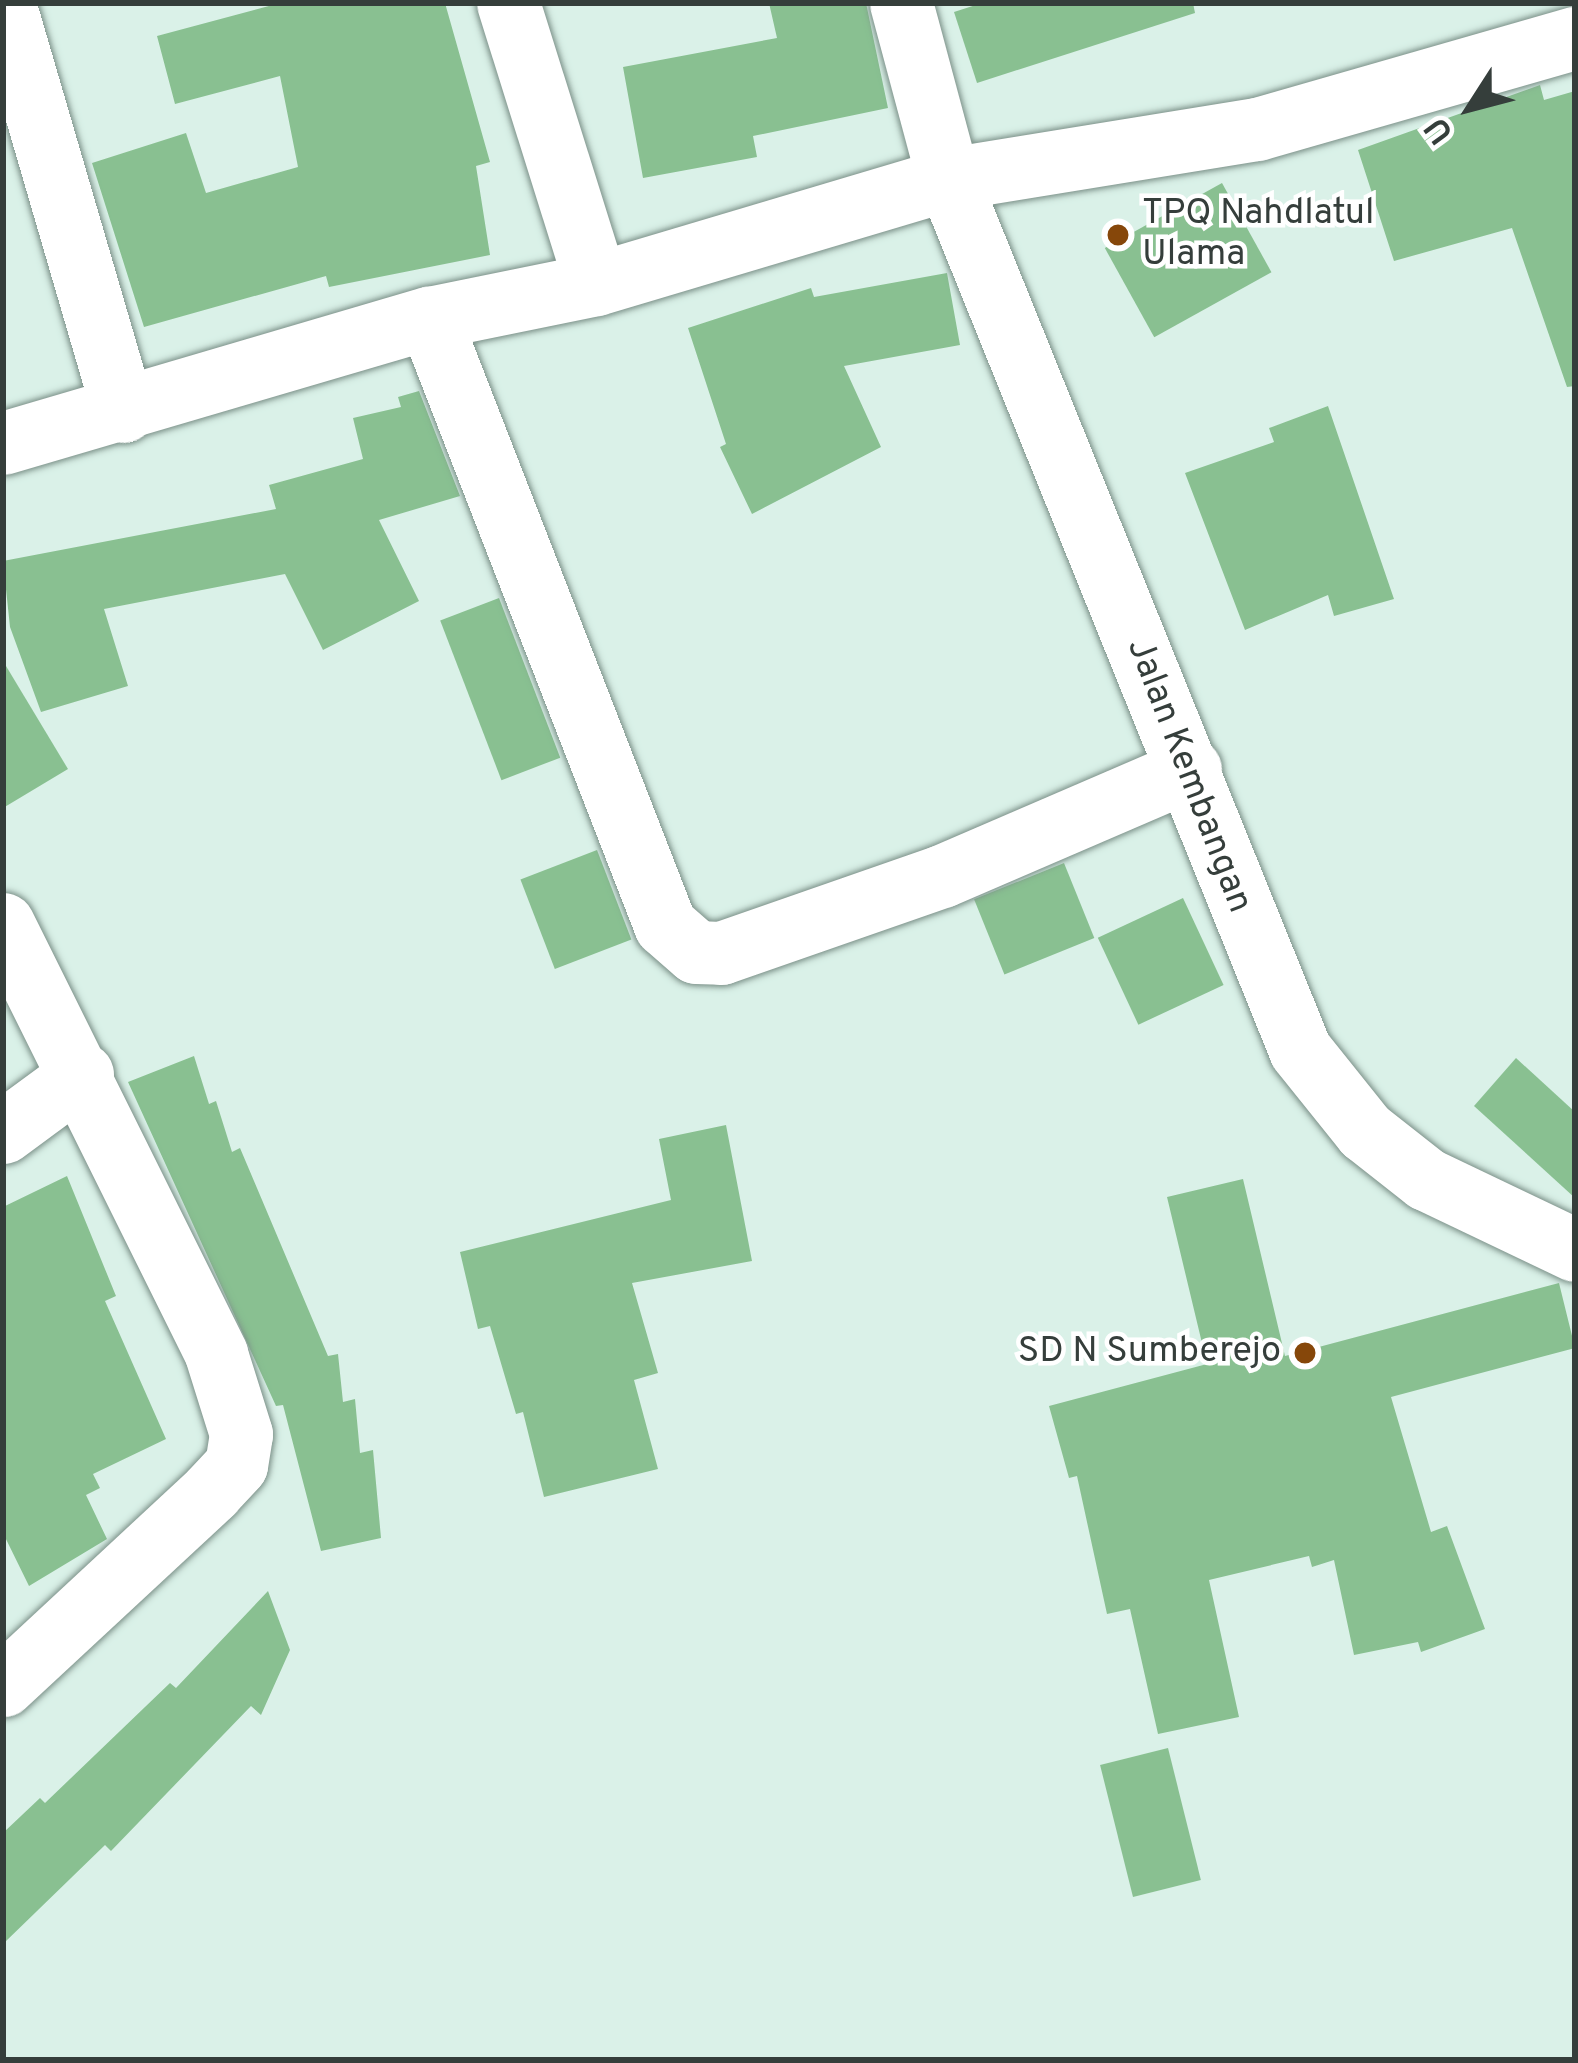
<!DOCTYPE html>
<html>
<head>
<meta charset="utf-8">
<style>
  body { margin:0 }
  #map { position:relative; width:1578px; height:2063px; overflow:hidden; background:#daf1e8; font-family:Overpass,sans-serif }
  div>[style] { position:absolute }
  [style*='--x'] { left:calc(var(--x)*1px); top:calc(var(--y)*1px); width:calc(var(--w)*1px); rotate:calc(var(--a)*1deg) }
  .building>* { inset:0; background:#89c091; transform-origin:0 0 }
  .roads { filter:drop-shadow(0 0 3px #7b9088) drop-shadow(0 0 3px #7b9088) }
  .minor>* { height:63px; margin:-31.5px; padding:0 31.5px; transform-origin:31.5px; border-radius:31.5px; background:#fff }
  .dots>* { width:33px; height:33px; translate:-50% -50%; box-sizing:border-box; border:6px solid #fff; border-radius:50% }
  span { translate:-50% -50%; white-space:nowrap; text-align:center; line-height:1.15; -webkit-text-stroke:9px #fff; paint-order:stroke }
  .poi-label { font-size:36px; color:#353e3b }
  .left { translate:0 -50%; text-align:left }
  .right { translate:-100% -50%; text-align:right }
  .street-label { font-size:36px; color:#353e3b }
  .frame { position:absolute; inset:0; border:6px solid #353e3b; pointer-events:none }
  .north { position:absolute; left:1410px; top:48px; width:120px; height:120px; -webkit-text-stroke:9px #fff; paint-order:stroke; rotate:234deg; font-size:33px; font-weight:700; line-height:48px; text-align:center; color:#353e3b }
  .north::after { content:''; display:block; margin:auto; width:42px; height:54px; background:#353e3b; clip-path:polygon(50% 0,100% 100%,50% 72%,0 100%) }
</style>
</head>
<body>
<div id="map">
  <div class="building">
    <div style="clip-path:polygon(280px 3px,445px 3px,490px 162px,476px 166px,490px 255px,329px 287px,326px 276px,144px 327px,92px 163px,186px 133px,206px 193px,298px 167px,280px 76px,175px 104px,157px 36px)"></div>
    <div style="clip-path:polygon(769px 3px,866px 3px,888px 108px,753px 136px,757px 157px,643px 178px,623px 67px,777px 38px)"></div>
    <div style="clip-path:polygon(982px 3px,1193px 3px,1195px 13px,977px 83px,954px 12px)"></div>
    <div style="clip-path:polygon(1540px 85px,1544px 100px,1575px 91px,1575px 386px,1567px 387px,1512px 228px,1394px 261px,1358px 150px)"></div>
    <div style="left:1222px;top:183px;width:102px;height:134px;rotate:61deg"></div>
    <div style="clip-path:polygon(947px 273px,960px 345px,844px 366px,881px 447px,752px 514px,720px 447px,726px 444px,688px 328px,811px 288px,814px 297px)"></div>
    <div style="clip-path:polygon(419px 391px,460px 496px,379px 520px,419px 601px,323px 650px,285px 574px,104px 609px,128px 686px,41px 712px,10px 627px,3px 561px,276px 509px,269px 485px,363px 459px,353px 418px,401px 407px,398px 397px)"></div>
    <div style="clip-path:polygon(1328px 406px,1394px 599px,1334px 616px,1328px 595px,1245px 630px,1185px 473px,1274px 442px,1269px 428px)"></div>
    <div style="left:499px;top:598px;width:171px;height:63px;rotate:69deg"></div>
    <div style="clip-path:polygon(3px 661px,68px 769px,3px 808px)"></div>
    <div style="left:597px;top:850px;width:96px;height:82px;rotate:69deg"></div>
    <div style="left:1064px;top:863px;width:81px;height:97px;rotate:68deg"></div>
    <div style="left:1183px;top:898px;width:96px;height:94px;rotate:65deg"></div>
    <div style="clip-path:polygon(194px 1056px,209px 1104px,216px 1101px,232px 1152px,240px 1148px,328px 1356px,338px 1354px,343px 1402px,355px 1399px,360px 1453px,373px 1450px,381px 1538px,321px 1551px,283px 1405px,276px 1406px,128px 1082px)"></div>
    <div style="clip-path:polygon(1516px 1058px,1575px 1112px,1575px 1198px,1474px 1106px)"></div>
    <div style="clip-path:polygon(726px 1125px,752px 1261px,632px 1283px,658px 1373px,634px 1380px,658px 1469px,544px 1497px,523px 1412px,516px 1414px,490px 1326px,478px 1329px,460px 1252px,671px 1200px,659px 1139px)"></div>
    <div style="clip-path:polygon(67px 1176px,116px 1296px,105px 1301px,166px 1439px,93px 1474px,100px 1488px,86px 1495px,107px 1539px,29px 1586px,3px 1533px,3px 1207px)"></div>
    <div style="clip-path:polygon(1243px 1179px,1285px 1356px,1559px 1283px,1575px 1348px,1391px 1397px,1431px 1532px,1447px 1526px,1485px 1629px,1421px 1652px,1418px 1642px,1354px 1655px,1334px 1560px,1312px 1567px,1309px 1556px,1209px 1580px,1239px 1717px,1158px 1734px,1130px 1609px,1107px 1614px,1077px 1476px,1069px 1478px,1049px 1406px,1207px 1364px,1167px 1197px)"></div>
    <div style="clip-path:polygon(268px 1591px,290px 1650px,261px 1715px,251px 1706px,111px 1851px,105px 1845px,3px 1944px,3px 1833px,40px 1798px,45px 1803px,170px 1683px,176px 1688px)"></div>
    <div style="left:1168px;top:1748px;width:136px;height:70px;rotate:76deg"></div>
  </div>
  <div class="roads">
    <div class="minor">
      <div style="--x:4;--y:3;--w:425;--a:73.7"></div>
      <div style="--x:508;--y:3;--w:294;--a:72.6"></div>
      <div style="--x:901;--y:3;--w:182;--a:75"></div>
      <div style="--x:948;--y:179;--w:939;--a:67.99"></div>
      <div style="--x:1300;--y:1050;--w:104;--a:51.3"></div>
      <div style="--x:1365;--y:1131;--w:78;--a:38.2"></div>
      <div style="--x:1426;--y:1179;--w:165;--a:25.5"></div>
      <div style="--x:429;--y:318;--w:651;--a:68.75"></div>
      <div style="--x:665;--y:925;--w:41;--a:41.1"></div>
      <div style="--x:696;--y:952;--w:25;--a:2"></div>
      <div style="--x:721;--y:953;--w:234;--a:-19.2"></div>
      <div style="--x:942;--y:876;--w:270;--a:-23.3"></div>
      <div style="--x:3;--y:443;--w:444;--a:-16.4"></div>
      <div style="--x:429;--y:318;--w:170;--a:-11.5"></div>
      <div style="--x:596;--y:284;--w:367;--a:-16.6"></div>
      <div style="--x:948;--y:179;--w:313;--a:-9.2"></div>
      <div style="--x:1257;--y:129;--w:331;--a:-16"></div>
      <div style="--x:3;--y:924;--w:480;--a:63.6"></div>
      <div style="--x:216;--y:1354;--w:84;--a:72.6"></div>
      <div style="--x:241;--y:1434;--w:31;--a:99"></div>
      <div style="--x:236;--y:1465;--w:37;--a:133"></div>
      <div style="--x:211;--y:1492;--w:284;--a:137.1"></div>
      <div style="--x:3;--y:1132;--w:98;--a:-36.3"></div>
    </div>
  </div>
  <div class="dots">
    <div style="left:1118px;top:235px;background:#86470a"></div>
    <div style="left:1305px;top:1353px;background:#86470a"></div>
  </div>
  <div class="poi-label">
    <span class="left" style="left:1142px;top:235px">TPQ Nahdlatul<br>Ulama</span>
    <span class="right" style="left:1281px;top:1353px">SD N Sumberejo</span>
  </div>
  <div class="street-label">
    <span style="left:1188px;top:776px;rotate:69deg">Jalan Kembangan</span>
  </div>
  <div class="frame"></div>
  <div class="north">U</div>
</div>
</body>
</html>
